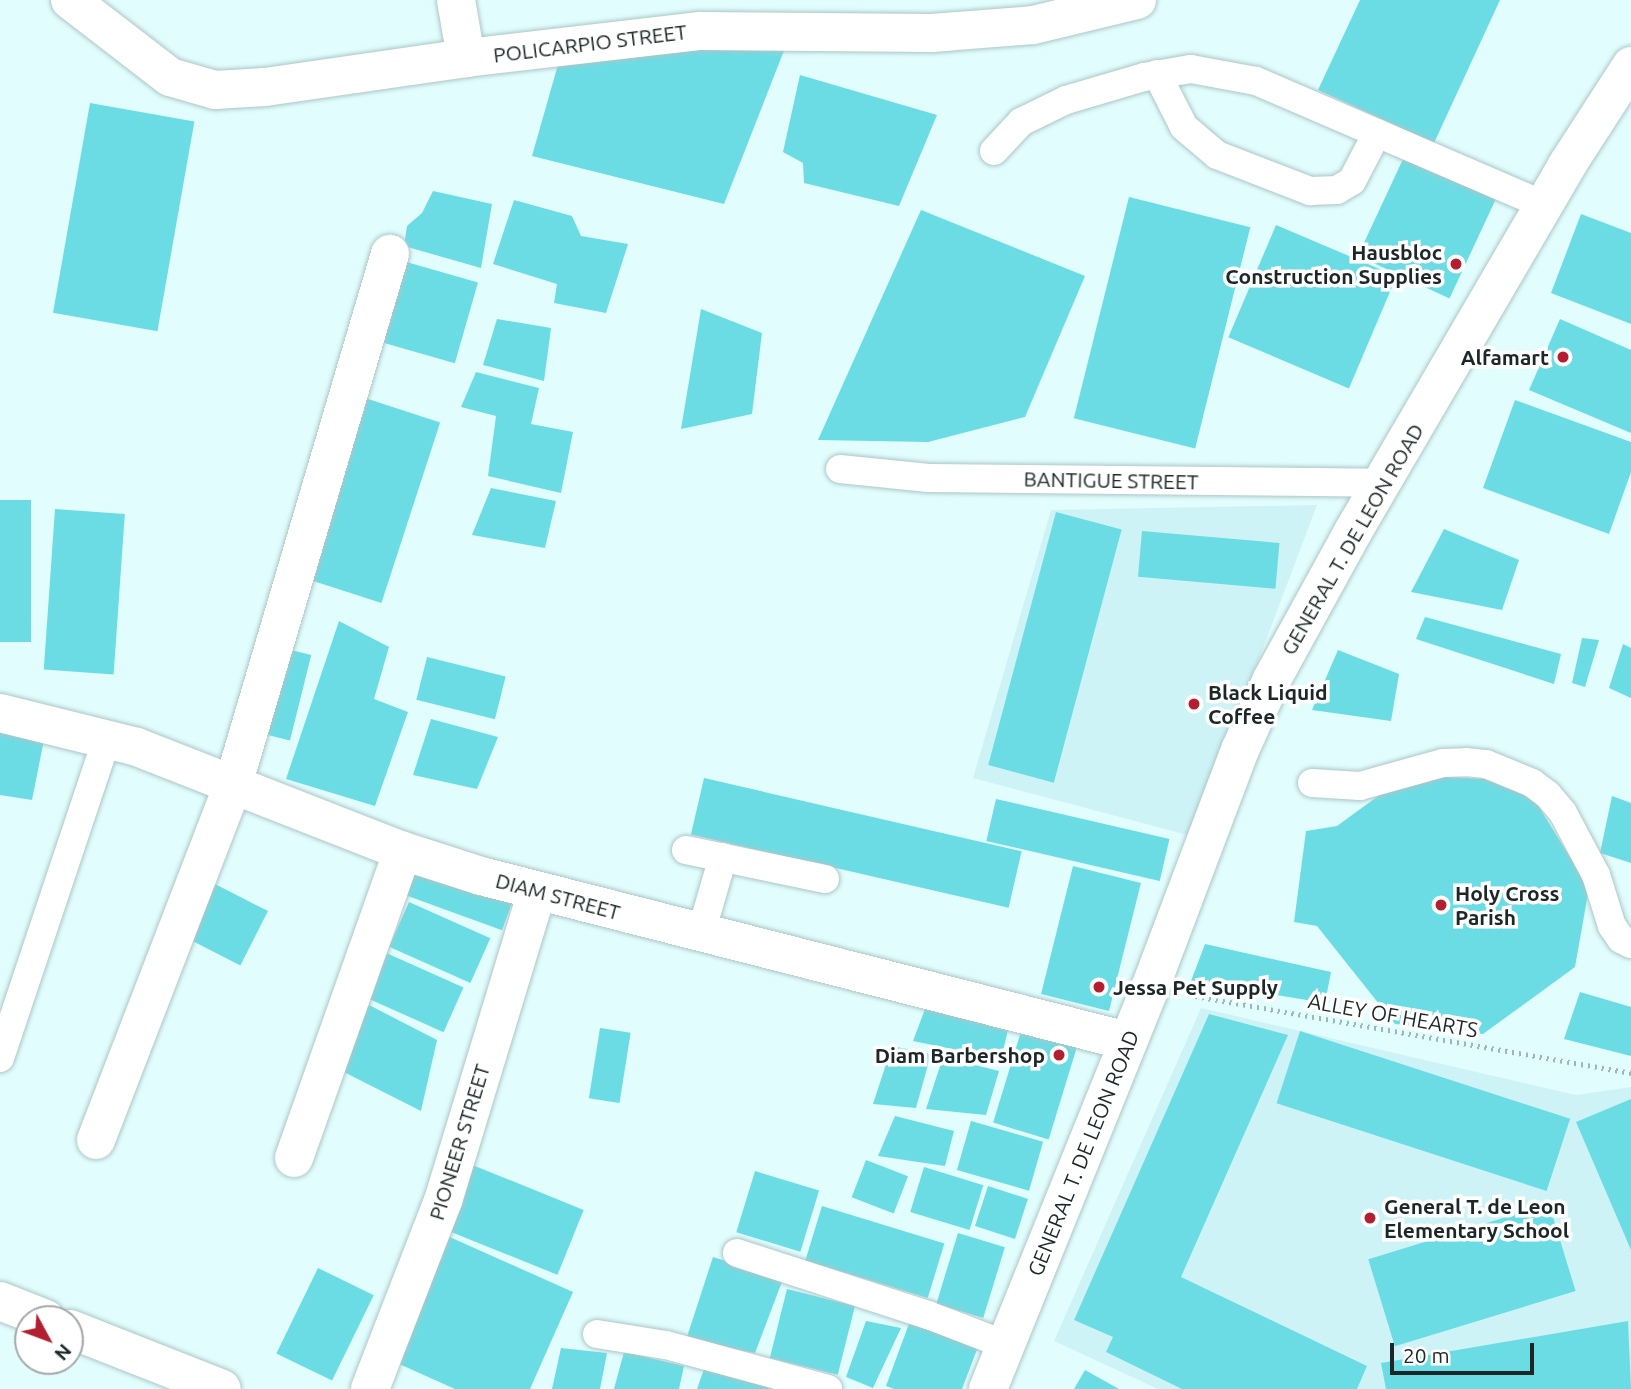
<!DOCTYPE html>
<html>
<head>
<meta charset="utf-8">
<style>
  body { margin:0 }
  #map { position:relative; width:1631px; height:1389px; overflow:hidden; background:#e2fdfe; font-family:Ubuntu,sans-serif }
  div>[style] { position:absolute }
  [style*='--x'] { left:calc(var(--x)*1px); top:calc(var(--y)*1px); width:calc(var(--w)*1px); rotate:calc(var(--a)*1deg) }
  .built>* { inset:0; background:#cef3f6 }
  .building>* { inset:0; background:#6cdce4; transform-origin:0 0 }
  .path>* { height:4.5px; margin-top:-2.25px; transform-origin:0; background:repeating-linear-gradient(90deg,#a0b5b6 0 2px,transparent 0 7px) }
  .roads { filter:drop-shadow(0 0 2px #acc6c8) drop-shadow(0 0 2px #acc6c8) }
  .service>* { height:28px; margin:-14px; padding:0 14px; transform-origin:14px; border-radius:14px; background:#fff }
  .minor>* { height:38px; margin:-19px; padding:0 19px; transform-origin:19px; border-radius:19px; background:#fff }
  .secondary>* { height:38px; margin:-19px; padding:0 19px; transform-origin:19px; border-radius:19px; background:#fff }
  .dots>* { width:19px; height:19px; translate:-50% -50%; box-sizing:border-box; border:4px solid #fff; border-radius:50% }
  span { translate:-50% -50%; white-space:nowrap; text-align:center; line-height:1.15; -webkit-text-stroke:7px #fff; paint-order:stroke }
  .street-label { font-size:21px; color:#1d2727 }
  .poi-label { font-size:21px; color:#1d2727; font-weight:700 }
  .right { translate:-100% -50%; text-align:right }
  .left { translate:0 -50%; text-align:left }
  .north { position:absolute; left:14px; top:1305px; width:70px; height:70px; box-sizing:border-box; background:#fff; border:2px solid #a5a9a9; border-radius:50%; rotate:131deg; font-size:19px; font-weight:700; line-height:28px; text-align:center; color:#1d2727 }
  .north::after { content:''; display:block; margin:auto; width:24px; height:32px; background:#b11f31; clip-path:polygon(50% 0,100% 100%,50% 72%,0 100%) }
  .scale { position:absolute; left:1390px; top:1343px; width:144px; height:32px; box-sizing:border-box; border:4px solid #1d2727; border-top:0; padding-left:9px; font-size:21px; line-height:24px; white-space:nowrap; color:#1d2727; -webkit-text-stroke:5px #fff; paint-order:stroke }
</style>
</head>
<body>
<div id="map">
  <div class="built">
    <div style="clip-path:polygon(1317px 505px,1240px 709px,1195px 837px,973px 778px,1051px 510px)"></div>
    <div style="clip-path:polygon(1201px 1008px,1576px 1095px,1631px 1087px,1631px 1389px,1158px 1389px,1054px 1341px)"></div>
  </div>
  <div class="building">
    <div style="clip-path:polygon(1360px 0,1500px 0,1434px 143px,1318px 90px)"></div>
    <div style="clip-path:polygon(785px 48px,724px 204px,532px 156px,559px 61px,645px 51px)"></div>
    <div style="clip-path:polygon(800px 75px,937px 115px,899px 206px,804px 183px,803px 163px,783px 152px)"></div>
    <div style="left:90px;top:103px;width:106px;height:213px;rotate:10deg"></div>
    <div style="left:1404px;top:157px;width:101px;height:109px;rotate:25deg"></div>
    <div style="clip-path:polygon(433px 191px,492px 204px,481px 268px,404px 246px,407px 226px,422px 213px)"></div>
    <div style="left:1129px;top:197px;width:125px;height:228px;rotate:14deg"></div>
    <div style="clip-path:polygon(514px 200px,572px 216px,581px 236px,628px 244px,606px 313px,554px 303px,557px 284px,493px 264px)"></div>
    <div style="clip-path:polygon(921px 210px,1085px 276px,1025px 417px,928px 442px,818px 440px)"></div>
    <div style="clip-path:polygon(1581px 214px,1631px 233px,1631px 324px,1551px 293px)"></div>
    <div style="left:1276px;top:225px;width:131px;height:122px;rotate:23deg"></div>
    <div style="left:403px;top:261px;width:78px;height:84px;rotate:16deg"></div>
    <div style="clip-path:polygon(701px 309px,762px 333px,752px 414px,681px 429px)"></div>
    <div style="clip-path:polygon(497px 319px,551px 328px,544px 381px,483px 365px)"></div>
    <div style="clip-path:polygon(1560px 319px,1631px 350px,1631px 433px,1529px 390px)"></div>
    <div style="clip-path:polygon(476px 372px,539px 388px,531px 424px,573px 432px,561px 493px,488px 476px,496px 416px,461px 407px)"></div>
    <div style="left:365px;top:398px;width:79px;height:190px;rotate:18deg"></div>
    <div style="clip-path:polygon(1515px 400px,1631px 442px,1631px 472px,1609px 534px,1483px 488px)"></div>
    <div style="clip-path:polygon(491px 488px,556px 501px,545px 548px,472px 535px)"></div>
    <div style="left:0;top:500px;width:31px;height:142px"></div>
    <div style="left:55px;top:509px;width:70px;height:161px;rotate:4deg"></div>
    <div style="left:1056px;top:512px;width:68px;height:262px;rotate:15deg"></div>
    <div style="clip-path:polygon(1444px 529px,1519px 560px,1502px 610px,1411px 592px)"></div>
    <div style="left:1142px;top:531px;width:138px;height:46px;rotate:5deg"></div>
    <div style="clip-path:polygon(1425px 617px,1561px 654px,1554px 684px,1416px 639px)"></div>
    <div style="clip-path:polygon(339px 621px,389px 647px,374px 699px,408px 712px,375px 806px,286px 779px)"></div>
    <div style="clip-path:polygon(1582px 638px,1599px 640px,1585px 687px,1572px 683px)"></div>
    <div style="clip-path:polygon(1623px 644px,1631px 648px,1631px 698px,1609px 688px)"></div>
    <div style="left:287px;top:649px;width:25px;height:88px;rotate:14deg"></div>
    <div style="clip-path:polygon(1338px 650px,1399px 674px,1391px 721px,1312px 710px)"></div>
    <div style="left:427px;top:657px;width:81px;height:44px;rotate:14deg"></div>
    <div style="clip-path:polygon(431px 719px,498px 737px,477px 789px,413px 775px)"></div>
    <div style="clip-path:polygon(0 727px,45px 735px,32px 800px,0 795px)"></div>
    <div style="clip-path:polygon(1407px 775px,1523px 781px,1589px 888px,1575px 967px,1483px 1034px,1395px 1024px,1317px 926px,1294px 922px,1306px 831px,1337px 826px)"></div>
    <div style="left:704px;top:778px;width:326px;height:58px;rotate:13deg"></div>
    <div style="clip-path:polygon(1612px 796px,1631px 803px,1631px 863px,1600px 853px)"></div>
    <div style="left:996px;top:799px;width:178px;height:43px;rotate:13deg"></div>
    <div style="left:417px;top:860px;width:104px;height:37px;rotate:20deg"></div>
    <div style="left:1073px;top:866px;width:70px;height:132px;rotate:14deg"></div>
    <div style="left:211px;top:882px;width:64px;height:61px;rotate:27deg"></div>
    <div style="left:409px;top:902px;width:89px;height:49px;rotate:24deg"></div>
    <div style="clip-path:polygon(1205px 944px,1331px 972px,1325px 1003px,1191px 981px)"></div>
    <div style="left:384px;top:952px;width:87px;height:49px;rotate:24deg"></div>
    <div style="clip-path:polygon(1580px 992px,1631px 1007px,1631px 1056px,1564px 1039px)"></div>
    <div style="clip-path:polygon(369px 1005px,437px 1040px,421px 1111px,336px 1068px)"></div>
    <div style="clip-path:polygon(925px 1009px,1008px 1030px,1001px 1059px,913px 1041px)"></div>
    <div style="clip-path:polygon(1209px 1014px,1288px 1035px,1181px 1277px,1367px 1366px,1357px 1389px,1182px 1389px,1106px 1352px,1113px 1337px,1074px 1320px)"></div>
    <div style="left:1023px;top:1025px;width:58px;height:102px;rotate:17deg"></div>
    <div style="left:600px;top:1028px;width:31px;height:71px;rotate:9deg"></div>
    <div style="left:1300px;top:1031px;width:284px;height:76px;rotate:18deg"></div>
    <div style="clip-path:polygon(892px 1046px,931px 1054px,916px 1108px,873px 1104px)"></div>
    <div style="clip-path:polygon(943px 1057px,999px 1071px,986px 1115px,926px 1109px)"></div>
    <div style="clip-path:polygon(1631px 1099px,1631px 1250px,1576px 1122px)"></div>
    <div style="clip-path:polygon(895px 1116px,954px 1131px,945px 1166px,878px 1156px)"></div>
    <div style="left:971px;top:1121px;width:75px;height:51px;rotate:16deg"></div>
    <div style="left:866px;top:1160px;width:45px;height:40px;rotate:21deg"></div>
    <div style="left:465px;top:1162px;width:128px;height:70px;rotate:22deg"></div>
    <div style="left:924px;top:1167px;width:62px;height:47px;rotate:17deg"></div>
    <div style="left:755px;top:1171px;width:67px;height:64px;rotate:17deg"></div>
    <div style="left:988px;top:1186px;width:42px;height:42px;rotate:18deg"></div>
    <div style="left:1549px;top:1204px;width:91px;height:189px;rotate:73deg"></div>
    <div style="left:822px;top:1206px;width:128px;height:57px;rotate:17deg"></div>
    <div style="left:958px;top:1233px;width:49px;height:74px;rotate:17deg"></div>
    <div style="clip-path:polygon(443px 1234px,573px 1292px,530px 1389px,455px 1389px,388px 1359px)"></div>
    <div style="clip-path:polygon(713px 1257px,783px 1279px,755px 1353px,686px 1340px)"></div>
    <div style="left:318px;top:1268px;width:62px;height:95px;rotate:26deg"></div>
    <div style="left:787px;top:1289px;width:70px;height:71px;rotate:14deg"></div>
    <div style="clip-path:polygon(913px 1313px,981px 1339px,962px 1389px,894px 1389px,886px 1386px)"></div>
    <div style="clip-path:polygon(866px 1321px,901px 1328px,873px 1388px,846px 1377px)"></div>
    <div style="clip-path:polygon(1628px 1321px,1631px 1389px,1386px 1389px,1381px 1363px)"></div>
    <div style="clip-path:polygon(561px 1348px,607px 1353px,600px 1389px,552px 1389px)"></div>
    <div style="clip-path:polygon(624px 1352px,684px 1366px,679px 1389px,614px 1389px)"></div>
    <div style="clip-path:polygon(704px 1369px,780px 1389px,697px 1389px)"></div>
    <div style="clip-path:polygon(1085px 1370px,1119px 1389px,1074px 1389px)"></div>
  </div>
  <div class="path">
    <div style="--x:1195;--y:996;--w:443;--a:10"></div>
  </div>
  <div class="roads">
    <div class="service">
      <div style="--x:1157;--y:74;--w:59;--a:63"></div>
      <div style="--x:1184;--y:127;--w:43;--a:40.3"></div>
      <div style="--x:1217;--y:155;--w:100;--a:21.2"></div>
      <div style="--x:1310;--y:191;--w:27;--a:-2"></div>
      <div style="--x:1337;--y:190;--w:17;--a:-31"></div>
      <div style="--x:1352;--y:181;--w:54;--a:-62.5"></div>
      <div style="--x:994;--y:151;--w:40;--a:-47"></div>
      <div style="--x:1021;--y:122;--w:50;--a:-26.1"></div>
      <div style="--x:1066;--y:100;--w:81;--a:-16.4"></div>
      <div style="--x:1144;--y:77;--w:48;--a:-9.7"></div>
      <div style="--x:1191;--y:69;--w:66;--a:10.5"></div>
      <div style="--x:1256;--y:81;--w:314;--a:23.3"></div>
      <div style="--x:840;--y:469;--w:89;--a:5.8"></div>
      <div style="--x:929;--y:478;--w:453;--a:0.6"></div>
      <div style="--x:1312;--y:783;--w:48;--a:3.6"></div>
      <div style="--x:1360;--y:786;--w:86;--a:-15.5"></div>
      <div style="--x:1443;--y:763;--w:23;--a:-2"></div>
      <div style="--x:1466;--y:762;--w:20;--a:6"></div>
      <div style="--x:1486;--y:764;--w:50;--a:22.4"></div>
      <div style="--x:1532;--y:783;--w:20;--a:37"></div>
      <div style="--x:1548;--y:795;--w:23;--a:50"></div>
      <div style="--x:1563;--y:813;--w:70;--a:62"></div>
      <div style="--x:1596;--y:875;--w:53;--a:72.6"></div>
      <div style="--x:1612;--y:926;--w:16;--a:55"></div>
      <div style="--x:1621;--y:939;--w:11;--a:27"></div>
      <div style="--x:686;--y:850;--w:142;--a:11.8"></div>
      <div style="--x:701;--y:933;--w:79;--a:-73.9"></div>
      <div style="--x:0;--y:1058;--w:336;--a:-71.5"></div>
      <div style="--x:737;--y:1253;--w:201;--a:18"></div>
      <div style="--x:928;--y:1315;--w:84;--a:21"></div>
      <div style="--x:597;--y:1334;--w:70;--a:9.1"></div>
      <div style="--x:666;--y:1345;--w:168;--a:15.2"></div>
    </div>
    <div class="minor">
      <div style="--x:70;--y:0;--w:126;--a:37.6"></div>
      <div style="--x:170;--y:77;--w:47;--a:16.1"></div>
      <div style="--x:215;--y:90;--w:50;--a:-3.4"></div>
      <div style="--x:265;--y:87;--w:203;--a:-8.2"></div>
      <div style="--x:466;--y:58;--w:236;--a:-6.6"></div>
      <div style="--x:700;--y:31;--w:232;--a:0.5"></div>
      <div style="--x:932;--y:33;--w:101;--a:-4.5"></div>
      <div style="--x:1033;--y:25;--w:107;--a:-13.5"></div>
      <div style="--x:456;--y:0;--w:59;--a:80.2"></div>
      <div style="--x:0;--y:713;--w:141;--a:13.9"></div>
      <div style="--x:137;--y:747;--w:286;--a:21.4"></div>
      <div style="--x:403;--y:851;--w:82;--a:17.8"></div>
      <div style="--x:481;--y:876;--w:667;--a:14.33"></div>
      <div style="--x:96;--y:1140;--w:381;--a:-68.9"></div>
      <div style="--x:233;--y:785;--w:554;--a:-73.53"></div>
      <div style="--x:294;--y:1158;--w:326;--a:-70.5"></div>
      <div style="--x:0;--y:1301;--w:49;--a:21.4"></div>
      <div style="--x:70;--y:1329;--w:163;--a:21.5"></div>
      <div style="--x:370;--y:1389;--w:202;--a:-68.8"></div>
      <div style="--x:443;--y:1201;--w:323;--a:-73.1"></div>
    </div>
    <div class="secondary">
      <div style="--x:988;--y:1389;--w:432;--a:-68"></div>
      <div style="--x:1150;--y:988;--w:254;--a:-69.3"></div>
      <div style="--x:1240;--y:750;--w:76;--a:-65.8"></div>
      <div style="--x:1271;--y:681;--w:172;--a:-61.2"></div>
      <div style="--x:1354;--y:530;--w:423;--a:-59.7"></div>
      <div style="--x:1567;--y:165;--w:118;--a:-57.1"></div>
    </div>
  </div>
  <div class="dots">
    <div style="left:1456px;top:264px;background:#b11f31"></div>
    <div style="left:1563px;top:357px;background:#b11f31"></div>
    <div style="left:1194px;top:704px;background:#b11f31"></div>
    <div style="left:1441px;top:905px;background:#b11f31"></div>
    <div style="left:1099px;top:987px;background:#b11f31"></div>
    <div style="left:1059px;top:1055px;background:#b11f31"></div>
    <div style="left:1370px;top:1218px;background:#b11f31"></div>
  </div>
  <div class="street-label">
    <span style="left:590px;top:43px;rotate:-7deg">POLICARPIO STREET</span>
    <span style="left:1111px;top:480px;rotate:1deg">BANTIGUE STREET</span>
    <span style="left:1352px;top:539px;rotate:-60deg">GENERAL T. DE LEON ROAD</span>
    <span style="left:558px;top:896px;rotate:15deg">DIAM STREET</span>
    <span style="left:1393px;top:1015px;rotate:10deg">ALLEY OF HEARTS</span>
    <span style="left:459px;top:1142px;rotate:-73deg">PIONEER STREET</span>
    <span style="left:1083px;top:1153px;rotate:-68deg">GENERAL T. DE LEON ROAD</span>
  </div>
  <div class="poi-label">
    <span class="right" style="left:1442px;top:264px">Hausbloc<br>Construction Supplies</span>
    <span class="right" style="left:1549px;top:357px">Alfamart</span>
    <span class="left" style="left:1208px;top:704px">Black Liquid<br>Coffee</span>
    <span class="left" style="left:1455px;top:905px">Holy Cross<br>Parish</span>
    <span class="left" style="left:1113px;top:987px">Jessa Pet Supply</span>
    <span class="right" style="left:1045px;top:1055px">Diam Barbershop</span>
    <span class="left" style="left:1384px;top:1218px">General T. de Leon<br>Elementary School</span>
  </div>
  <div class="north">N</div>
  <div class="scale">20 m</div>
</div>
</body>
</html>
